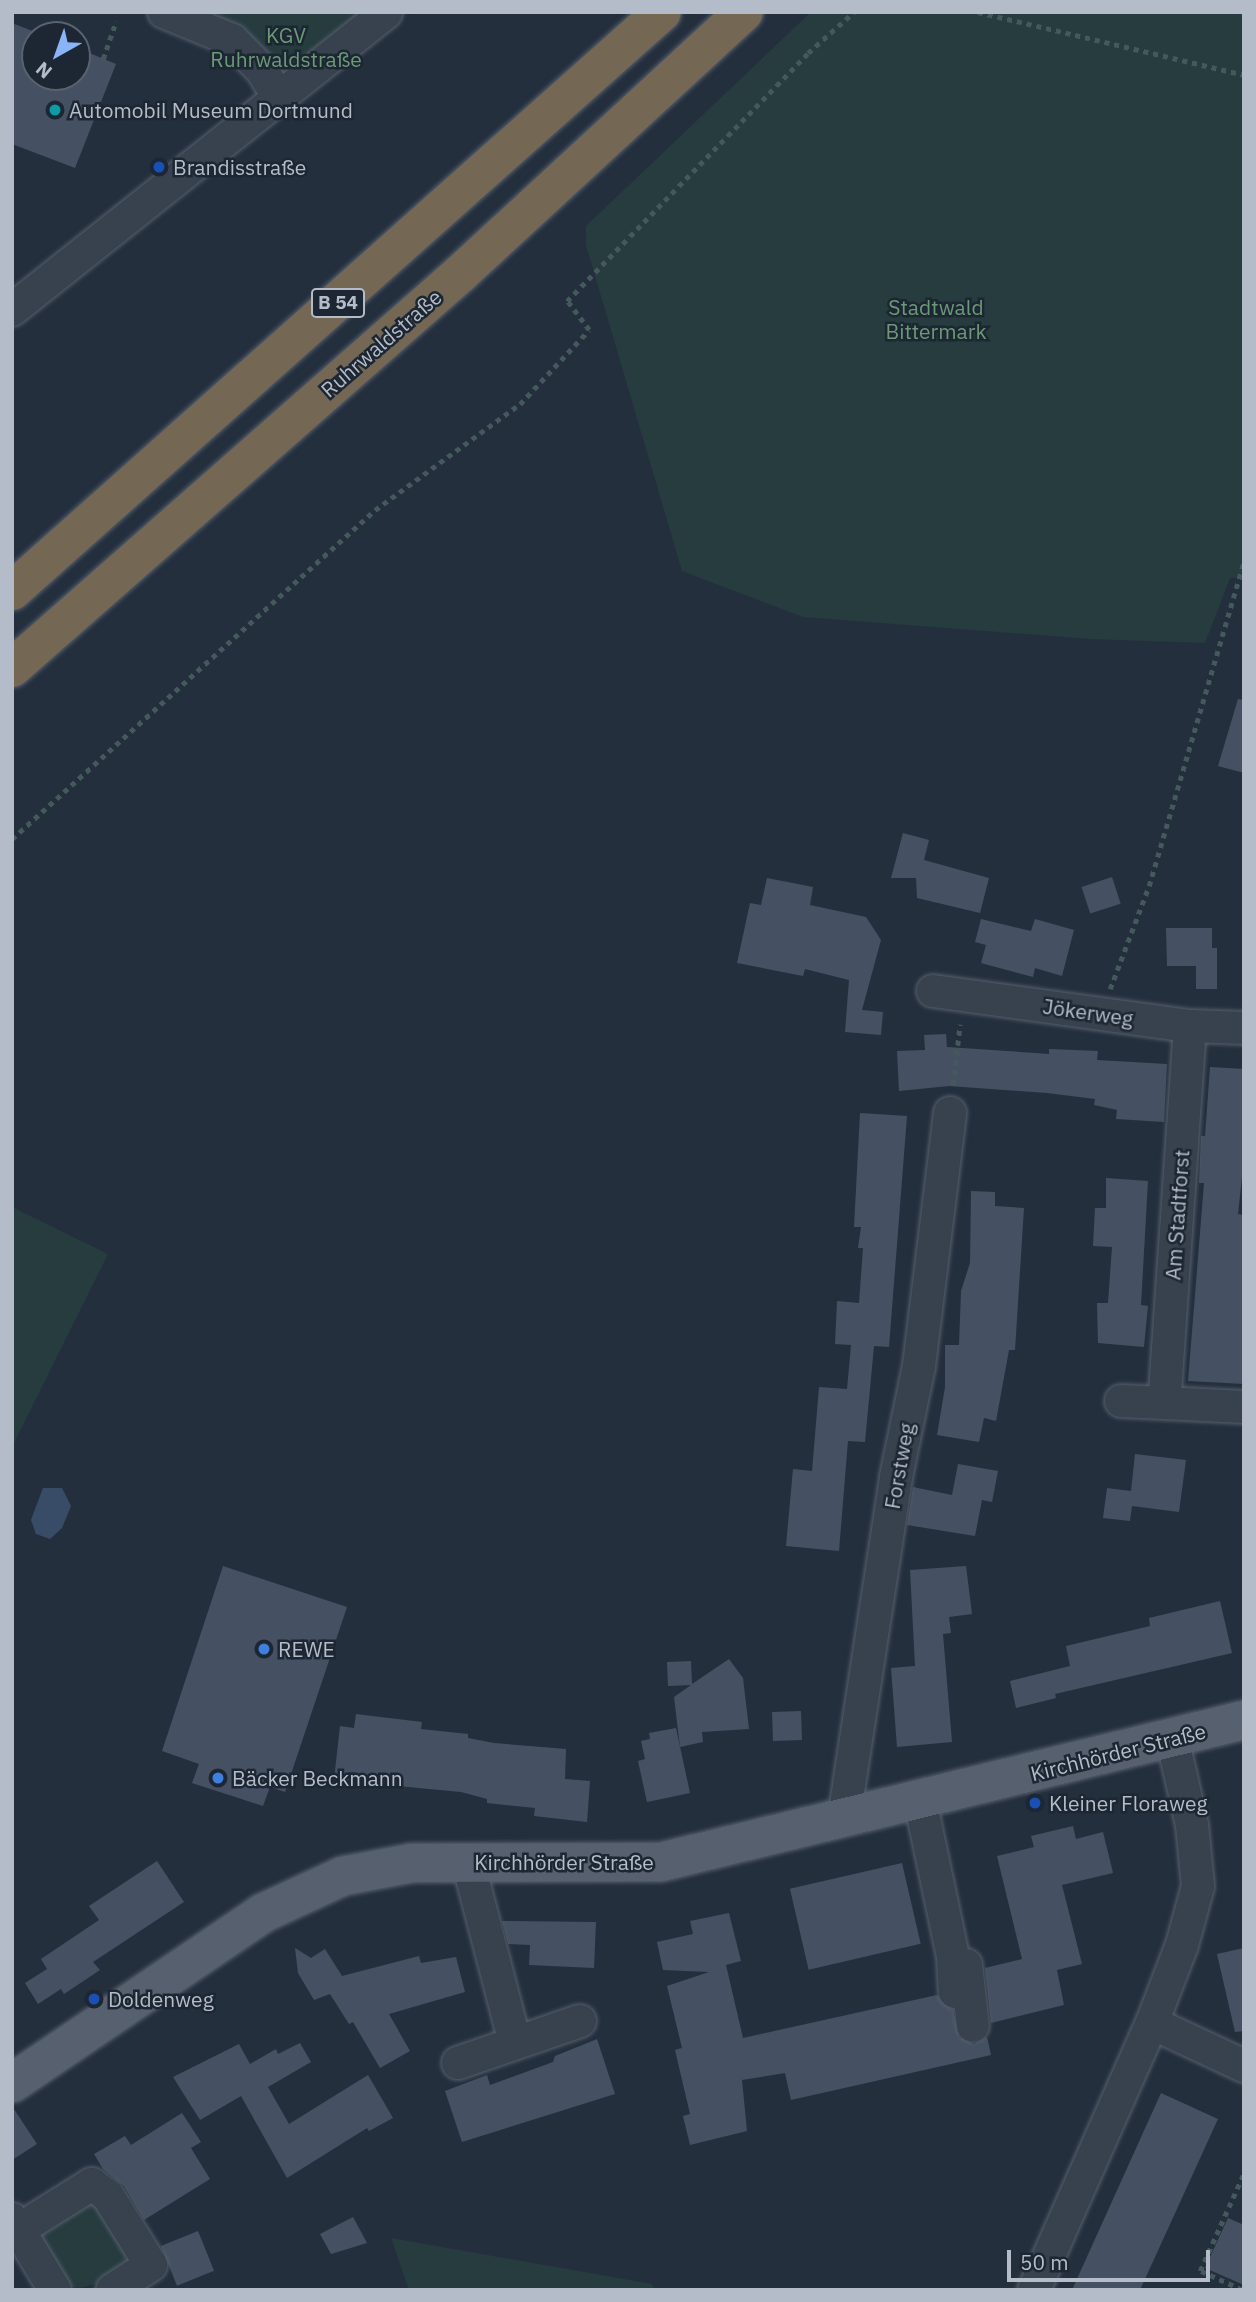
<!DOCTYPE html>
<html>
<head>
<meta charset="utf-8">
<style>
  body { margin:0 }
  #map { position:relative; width:1256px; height:2302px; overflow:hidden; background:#242f3e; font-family:"IBM Plex Sans",sans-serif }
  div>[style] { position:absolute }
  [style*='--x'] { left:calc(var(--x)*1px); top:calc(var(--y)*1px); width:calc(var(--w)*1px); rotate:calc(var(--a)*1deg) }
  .green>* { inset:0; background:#263c3f }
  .water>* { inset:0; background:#394c67 }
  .building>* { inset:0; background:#455162; transform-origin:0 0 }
  .path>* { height:4.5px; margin-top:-2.25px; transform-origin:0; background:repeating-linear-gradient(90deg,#44595c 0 5px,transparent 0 10px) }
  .roads { filter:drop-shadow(0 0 2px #565f6c) drop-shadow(0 0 2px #565f6c) }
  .minor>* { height:32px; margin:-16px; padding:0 16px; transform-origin:16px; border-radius:16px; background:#38414e }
  .major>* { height:38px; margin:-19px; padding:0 19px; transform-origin:19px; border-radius:19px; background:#56606e }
  .highway>* { height:38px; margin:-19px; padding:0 19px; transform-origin:19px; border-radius:19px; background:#746855 }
  .dots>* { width:19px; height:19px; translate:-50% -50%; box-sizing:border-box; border:4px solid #1d2633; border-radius:50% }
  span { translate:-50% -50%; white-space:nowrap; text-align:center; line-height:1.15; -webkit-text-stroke:5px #1d2633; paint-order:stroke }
  .shield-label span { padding:2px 5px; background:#1d2633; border:2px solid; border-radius:5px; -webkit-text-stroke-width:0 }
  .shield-label { font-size:19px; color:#b4bcc9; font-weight:700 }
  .park-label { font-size:21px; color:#6b9a76 }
  .poi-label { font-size:21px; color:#b4bcc9 }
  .left { translate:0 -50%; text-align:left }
  .street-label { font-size:21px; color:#b4bcc9 }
  .frame { position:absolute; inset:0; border:14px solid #b4bcc9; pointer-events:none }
  .north { position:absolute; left:21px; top:21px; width:70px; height:70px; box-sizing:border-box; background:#1d2633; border:2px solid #59626f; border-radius:50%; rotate:220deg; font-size:19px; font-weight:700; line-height:28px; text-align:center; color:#b4bcc9 }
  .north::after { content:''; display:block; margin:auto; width:24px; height:32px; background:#8ab4f8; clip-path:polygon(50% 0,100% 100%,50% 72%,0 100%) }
  .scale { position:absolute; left:1007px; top:2250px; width:203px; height:32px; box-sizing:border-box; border:4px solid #b4bcc9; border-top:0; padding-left:9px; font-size:21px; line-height:24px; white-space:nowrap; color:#b4bcc9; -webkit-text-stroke:5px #1d2633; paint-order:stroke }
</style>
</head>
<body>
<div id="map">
  <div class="green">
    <div style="clip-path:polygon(164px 12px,386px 12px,278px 97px,265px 77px)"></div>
    <div style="clip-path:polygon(811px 12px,1244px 12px,1244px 577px,1230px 578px,1205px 643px,1091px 639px,803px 617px,682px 571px,586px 245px,586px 226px)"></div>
    <div style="clip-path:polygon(12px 1207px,108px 1254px,12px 1447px)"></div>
    <div style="clip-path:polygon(86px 2205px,96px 2205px,128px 2249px,124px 2266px,107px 2281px,79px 2288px,68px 2286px,42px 2248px,42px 2236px,45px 2227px)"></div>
    <div style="clip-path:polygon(391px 2238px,652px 2284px,654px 2290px,409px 2290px)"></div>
  </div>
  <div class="water">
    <div style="clip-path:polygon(43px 1488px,62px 1488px,71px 1506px,62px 1528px,50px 1539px,36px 1534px,31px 1520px)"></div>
  </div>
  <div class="building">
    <div style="clip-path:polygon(12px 23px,35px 32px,35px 77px,77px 77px,77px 48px,116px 64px,75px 168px,12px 144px)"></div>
    <div style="clip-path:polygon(1238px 699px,1244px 700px,1244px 773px,1218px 766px)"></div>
    <div style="clip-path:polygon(903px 833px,929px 840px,924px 860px,989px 878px,980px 913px,917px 898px,916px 878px,891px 878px)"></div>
    <div style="left:1112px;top:877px;width:28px;height:32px;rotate:72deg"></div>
    <div style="clip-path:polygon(767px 878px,813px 887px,810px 905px,866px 917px,881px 940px,862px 1010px,883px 1012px,881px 1035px,845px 1032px,849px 980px,805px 969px,803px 976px,737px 963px,750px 903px,761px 905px)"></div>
    <div style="clip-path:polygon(981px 919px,1031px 931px,1035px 919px,1074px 930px,1062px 976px,1035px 968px,1033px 977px,981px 963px,986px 945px,975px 942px)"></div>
    <div style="clip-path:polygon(1166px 928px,1212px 928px,1212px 948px,1217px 948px,1217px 989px,1196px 989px,1196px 966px,1167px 966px)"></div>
    <div style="clip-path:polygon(946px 1034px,947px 1047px,1049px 1054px,1049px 1049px,1098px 1051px,1097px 1060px,1167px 1064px,1164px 1122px,1116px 1119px,1117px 1110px,1094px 1105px,1095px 1099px,1047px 1093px,949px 1086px,899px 1091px,897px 1051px,925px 1050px,924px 1035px)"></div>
    <div style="clip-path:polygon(1210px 1067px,1244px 1069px,1244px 1158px,1238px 1214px,1244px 1215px,1244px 1384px,1188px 1381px,1204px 1183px,1199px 1183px,1201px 1136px,1205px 1136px)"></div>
    <div style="clip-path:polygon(860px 1113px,907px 1116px,889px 1347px,874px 1346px,865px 1442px,848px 1441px,839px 1551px,786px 1546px,793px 1469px,812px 1471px,819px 1387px,847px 1389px,851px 1345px,835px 1344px,837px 1301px,859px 1303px,863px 1248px,858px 1248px,861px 1227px,854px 1227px)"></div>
    <div style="clip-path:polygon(1106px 1178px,1148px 1181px,1141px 1305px,1148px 1306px,1144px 1347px,1098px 1343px,1097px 1303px,1108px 1303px,1112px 1247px,1093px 1246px,1095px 1208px,1106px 1208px)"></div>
    <div style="clip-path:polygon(971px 1191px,995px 1192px,995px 1206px,1024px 1208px,1015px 1350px,1009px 1350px,996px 1421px,984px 1418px,979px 1442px,937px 1435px,945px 1387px,945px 1345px,959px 1345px,961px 1291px,970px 1263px)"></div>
    <div style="clip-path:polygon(1135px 1454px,1186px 1460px,1179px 1512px,1132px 1506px,1130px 1521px,1103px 1518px,1107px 1488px,1131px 1491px)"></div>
    <div style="clip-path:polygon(958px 1464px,998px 1471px,992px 1502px,982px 1500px,975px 1536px,907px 1525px,913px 1487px,952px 1495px)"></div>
    <div style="clip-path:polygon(223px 1566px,347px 1607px,285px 1792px,270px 1787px,263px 1806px,192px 1783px,199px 1764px,162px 1751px)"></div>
    <div style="clip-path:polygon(966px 1566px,972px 1614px,949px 1617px,951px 1633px,943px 1634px,952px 1742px,897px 1747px,891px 1668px,915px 1666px,910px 1570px)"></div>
    <div style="clip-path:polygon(1220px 1601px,1232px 1653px,1055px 1694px,1056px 1698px,1016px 1708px,1010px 1681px,1070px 1666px,1066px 1646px,1150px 1626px,1149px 1618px)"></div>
    <div style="clip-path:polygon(729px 1659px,743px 1678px,749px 1729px,702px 1732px,703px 1742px,680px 1747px,674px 1697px,691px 1685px,668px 1686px,667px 1662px,691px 1661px,692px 1684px)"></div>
    <div style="left:801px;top:1711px;width:29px;height:29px;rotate:88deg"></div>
    <div style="clip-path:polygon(356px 1714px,422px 1722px,421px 1729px,468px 1734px,468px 1738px,494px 1743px,566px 1749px,565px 1779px,590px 1781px,587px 1822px,534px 1816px,535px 1808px,487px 1803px,487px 1799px,461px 1792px,334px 1780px,340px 1726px,354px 1728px)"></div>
    <div style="clip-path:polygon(676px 1728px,690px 1793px,647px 1802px,638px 1761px,645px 1759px,641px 1741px,650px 1739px,649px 1733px)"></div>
    <div style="clip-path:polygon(1073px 1826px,1076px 1839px,1103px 1832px,1113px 1873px,1062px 1885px,1082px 1964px,1057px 1970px,1064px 2005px,991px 2023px,985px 1968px,1022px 1959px,997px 1856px,1034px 1847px,1031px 1836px)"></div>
    <div style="clip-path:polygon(157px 1861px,184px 1902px,93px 1962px,100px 1970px,64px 1994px,61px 1989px,38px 2004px,25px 1983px,47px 1969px,41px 1959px,99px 1920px,89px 1906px)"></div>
    <div style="left:902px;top:1863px;width:83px;height:115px;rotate:77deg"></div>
    <div style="clip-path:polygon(729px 1913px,741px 1961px,726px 1965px,743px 2038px,937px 1995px,953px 2010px,959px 2037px,974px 2044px,987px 2037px,991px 2055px,791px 2100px,785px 2073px,742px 2080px,747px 2131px,690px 2145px,683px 2116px,690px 2114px,675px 2050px,682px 2048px,667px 1986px,709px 1972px,663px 1970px,657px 1942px,693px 1934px,690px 1921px)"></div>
    <div style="clip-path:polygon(502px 1921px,596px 1922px,594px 1968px,529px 1965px,530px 1945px,508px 1944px)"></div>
    <div style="clip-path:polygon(295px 1948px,311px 1958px,325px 1949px,342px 1976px,419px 1956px,421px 1963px,456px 1957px,465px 1992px,389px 2014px,410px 2051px,380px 2068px,353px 2022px,349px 2024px,330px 1994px,314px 2000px,298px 1973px)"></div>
    <div style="clip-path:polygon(1244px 1948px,1244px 2031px,1235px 2032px,1217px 1954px)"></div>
    <div style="clip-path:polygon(597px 2039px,615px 2094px,462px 2142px,445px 2091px,487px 2075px,490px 2085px,553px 2062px,555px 2056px)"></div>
    <div style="clip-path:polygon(300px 2043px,311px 2062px,268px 2087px,289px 2124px,368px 2075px,393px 2118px,369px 2131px,367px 2128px,287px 2178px,241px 2096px,200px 2120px,173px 2077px,239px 2044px,250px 2064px,276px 2049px,278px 2054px)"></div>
    <div style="clip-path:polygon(1161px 2093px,1218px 2119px,1140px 2290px,1072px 2290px)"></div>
    <div style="clip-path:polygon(12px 2106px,37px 2144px,12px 2160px)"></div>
    <div style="clip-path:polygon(182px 2113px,201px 2142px,191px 2148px,210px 2179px,144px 2220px,124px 2186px,103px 2169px,94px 2154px,125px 2136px,131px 2145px)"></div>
    <div style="clip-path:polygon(353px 2217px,367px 2243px,331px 2254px,320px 2234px)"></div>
    <div style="clip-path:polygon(1228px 2218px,1244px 2225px,1244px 2285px,1205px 2268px)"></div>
    <div style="left:198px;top:2231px;width:43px;height:40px;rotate:68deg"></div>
  </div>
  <div class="path">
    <div style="--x:978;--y:12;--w:273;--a:13.3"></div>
    <div style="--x:103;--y:59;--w:40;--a:-71.1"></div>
    <div style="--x:12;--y:839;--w:490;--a:-42.2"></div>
    <div style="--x:375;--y:510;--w:180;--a:-36.2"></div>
    <div style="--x:520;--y:404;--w:101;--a:-47"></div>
    <div style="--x:589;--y:330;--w:36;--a:-127"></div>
    <div style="--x:567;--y:301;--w:346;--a:-45.8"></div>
    <div style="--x:808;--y:53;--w:62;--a:-41.7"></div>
    <div style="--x:1110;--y:989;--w:110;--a:-69.3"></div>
    <div style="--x:1149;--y:886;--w:338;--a:-73.7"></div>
    <div style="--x:953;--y:1085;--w:61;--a:-83.5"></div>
    <div style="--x:1242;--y:2290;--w:46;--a:-155.7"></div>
    <div style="--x:1200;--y:2271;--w:107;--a:-65.8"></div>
  </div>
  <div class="roads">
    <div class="minor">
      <div style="--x:164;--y:12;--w:74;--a:22.4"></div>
      <div style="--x:232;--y:40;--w:42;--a:45"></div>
      <div style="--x:262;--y:70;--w:31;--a:59"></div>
      <div style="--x:12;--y:310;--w:478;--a:-38.5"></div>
      <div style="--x:933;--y:991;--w:259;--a:7.8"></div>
      <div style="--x:1190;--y:1026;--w:54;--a:2.1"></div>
      <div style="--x:1190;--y:1026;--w:378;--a:93.9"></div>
      <div style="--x:1164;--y:1403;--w:80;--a:2.9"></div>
      <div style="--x:1121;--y:1401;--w:43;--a:2.7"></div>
      <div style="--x:920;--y:1800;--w:160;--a:78.1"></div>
      <div style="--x:953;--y:1957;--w:35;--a:87"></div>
      <div style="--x:844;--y:1818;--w:345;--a:-81.3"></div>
      <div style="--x:896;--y:1477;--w:113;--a:-78.3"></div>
      <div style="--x:919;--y:1366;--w:255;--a:-83"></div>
      <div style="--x:468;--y:1862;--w:187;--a:75.4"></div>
      <div style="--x:966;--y:1965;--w:61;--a:83.5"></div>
      <div style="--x:1152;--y:2023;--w:102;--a:25.1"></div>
      <div style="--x:458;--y:2063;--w:129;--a:-19"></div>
      <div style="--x:12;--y:2219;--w:83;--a:58.8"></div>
      <div style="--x:12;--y:2234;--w:94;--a:-32"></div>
      <div style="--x:92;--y:2184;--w:20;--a:37"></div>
      <div style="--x:108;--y:2196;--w:81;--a:58.1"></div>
      <div style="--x:151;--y:2265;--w:46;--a:147.3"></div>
      <div style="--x:1034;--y:2290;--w:292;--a:-66.2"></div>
      <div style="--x:1152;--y:2023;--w:84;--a:-69"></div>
      <div style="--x:1182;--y:1945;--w:61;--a:-74.8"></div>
      <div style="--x:1198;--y:1886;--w:61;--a:-95.6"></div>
      <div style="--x:1192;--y:1825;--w:89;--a:-102.9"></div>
    </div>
    <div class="major">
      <div style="--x:12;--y:2083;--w:303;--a:-34.1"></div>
      <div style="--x:263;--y:1913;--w:88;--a:-24.8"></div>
      <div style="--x:343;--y:1876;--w:70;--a:-10.7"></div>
      <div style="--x:412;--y:1863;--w:249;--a:-0.2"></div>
      <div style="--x:661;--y:1862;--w:600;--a:-13.69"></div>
    </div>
    <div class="highway">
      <div style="--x:12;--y:591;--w:870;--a:-41.69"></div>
      <div style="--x:12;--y:668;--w:597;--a:-41.33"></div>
      <div style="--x:460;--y:274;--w:386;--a:-42.7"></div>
    </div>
  </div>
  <div class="dots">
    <div style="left:55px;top:110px;background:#0f9aa8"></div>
    <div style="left:159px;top:167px;background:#1a4fb4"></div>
    <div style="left:264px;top:1649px;background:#3f7fe0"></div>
    <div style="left:218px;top:1778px;background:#3f7fe0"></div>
    <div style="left:1035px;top:1803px;background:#1a4fb4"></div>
    <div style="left:94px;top:1999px;background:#1a4fb4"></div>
  </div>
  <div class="shield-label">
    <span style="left:338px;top:303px">B 54</span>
  </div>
  <div class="park-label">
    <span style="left:286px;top:47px">KGV<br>Ruhrwaldstraße</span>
    <span style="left:936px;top:319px">Stadtwald<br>Bittermark</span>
  </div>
  <div class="poi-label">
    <span class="left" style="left:69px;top:110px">Automobil Museum Dortmund</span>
    <span class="left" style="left:173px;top:167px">Brandisstraße</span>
    <span class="left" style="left:278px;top:1649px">REWE</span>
    <span class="left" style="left:232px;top:1778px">Bäcker Beckmann</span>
    <span class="left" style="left:1049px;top:1803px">Kleiner Floraweg</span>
    <span class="left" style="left:108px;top:1999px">Doldenweg</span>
  </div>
  <div class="street-label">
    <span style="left:381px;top:343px;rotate:-41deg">Ruhrwaldstraße</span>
    <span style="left:1088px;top:1012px;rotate:8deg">Jökerweg</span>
    <span style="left:1177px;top:1215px;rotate:-86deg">Am Stadtforst</span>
    <span style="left:899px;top:1466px;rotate:-80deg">Forstweg</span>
    <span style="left:1118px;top:1752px;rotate:-14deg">Kirchhörder Straße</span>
    <span style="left:564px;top:1862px">Kirchhörder Straße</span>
  </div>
  <div class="frame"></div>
  <div class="north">N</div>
  <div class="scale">50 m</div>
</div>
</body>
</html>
